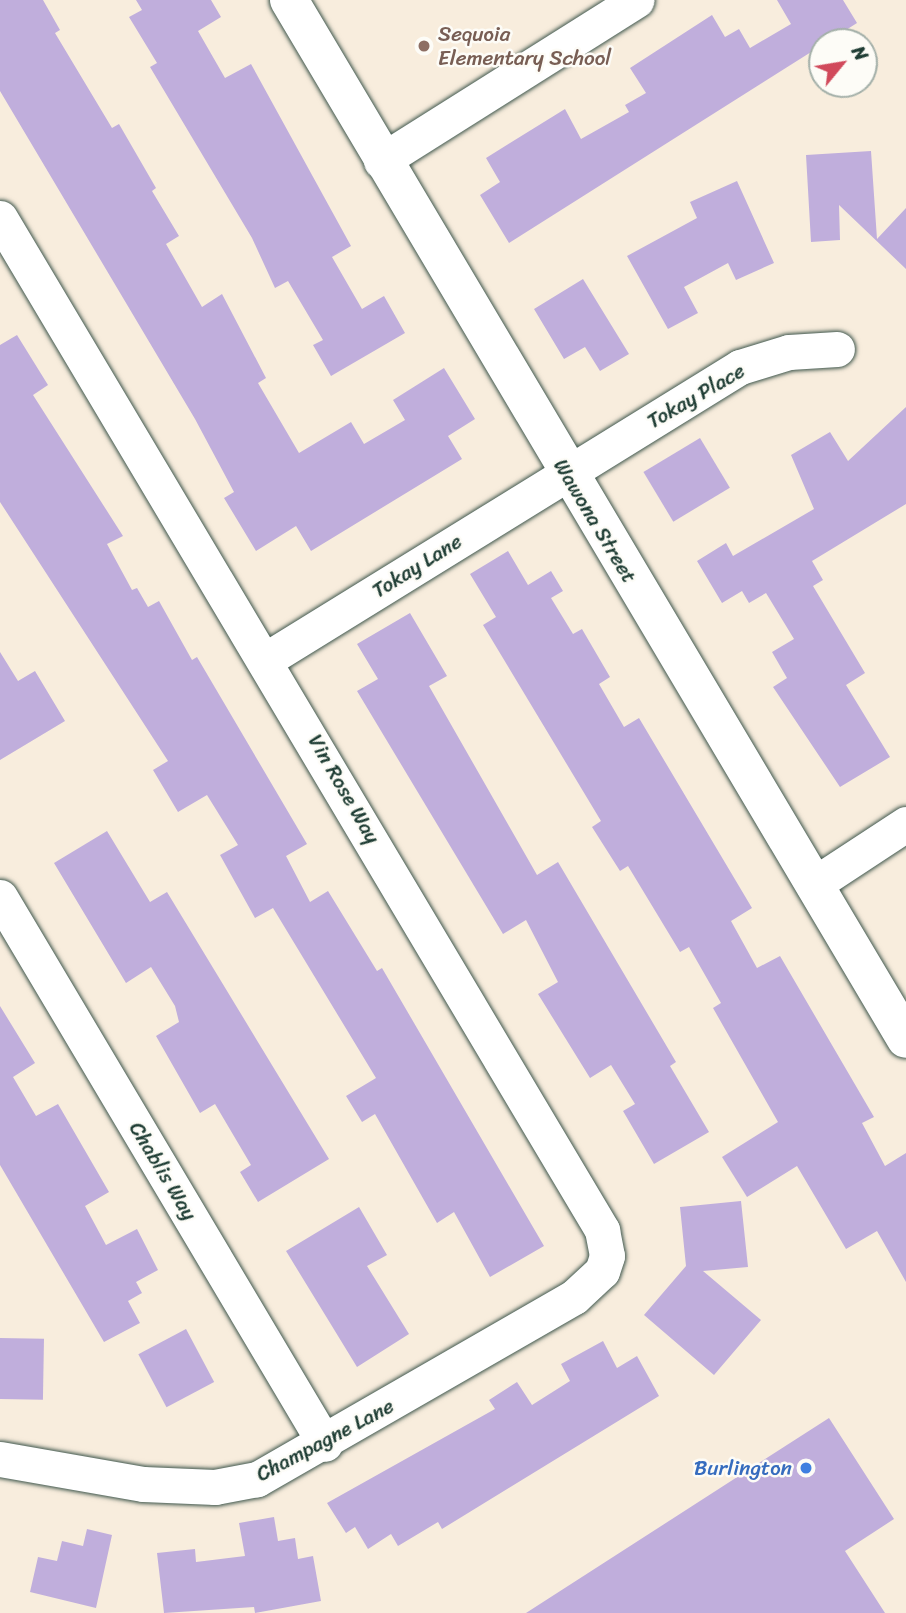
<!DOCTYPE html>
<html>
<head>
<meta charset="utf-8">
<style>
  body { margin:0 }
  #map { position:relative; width:906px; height:1613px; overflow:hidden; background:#f8eddd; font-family:Sriracha,sans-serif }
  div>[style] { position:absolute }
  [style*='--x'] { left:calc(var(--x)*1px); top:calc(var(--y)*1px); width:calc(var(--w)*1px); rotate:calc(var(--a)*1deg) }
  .building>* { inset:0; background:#c0aedc; transform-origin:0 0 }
  .roads { filter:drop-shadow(0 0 2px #40574d) drop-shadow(0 0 2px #40574d) }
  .minor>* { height:35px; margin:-17.5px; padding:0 17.5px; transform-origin:17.5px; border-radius:17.5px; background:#fff }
  .tertiary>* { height:38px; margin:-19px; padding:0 19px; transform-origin:19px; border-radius:19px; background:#fff }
  .dots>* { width:19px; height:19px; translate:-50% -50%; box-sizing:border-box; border:4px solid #fdfcf7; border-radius:50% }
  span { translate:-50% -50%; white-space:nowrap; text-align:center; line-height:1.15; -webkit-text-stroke:5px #fdfcf7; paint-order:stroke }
  .education-label { font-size:21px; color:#785e54 }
  .left { translate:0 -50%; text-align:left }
  .street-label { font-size:21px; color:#1f3d34 }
  .shop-label { font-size:21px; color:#366cbe }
  .right { translate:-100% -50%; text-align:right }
  .north { position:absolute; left:808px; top:28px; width:70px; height:70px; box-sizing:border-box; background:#fdfcf7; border:2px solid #a4b0a9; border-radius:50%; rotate:60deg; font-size:19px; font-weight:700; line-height:28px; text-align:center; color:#1f3d34 }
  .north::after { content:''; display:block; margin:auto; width:24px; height:32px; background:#d1495b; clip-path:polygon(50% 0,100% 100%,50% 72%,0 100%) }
</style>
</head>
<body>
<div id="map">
  <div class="building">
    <div style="clip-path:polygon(0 0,43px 0,60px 30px,55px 33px,112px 128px,119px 124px,156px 188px,152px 191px,179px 236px,166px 244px,202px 307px,222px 294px,266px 378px,258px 383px,299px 453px,351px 422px,364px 444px,405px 420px,393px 400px,444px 368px,475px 419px,448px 436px,462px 459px,311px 551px,296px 526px,256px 551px,224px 498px,234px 492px,195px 419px,0 91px)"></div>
    <div style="clip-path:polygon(136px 0,211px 0,221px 17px,198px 31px,225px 78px,251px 64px,351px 246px,332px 257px,362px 309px,384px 296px,405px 333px,331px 376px,313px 345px,323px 340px,288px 281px,275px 288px,252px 238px,150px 67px,157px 63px,129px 17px,142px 10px)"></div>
    <div style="clip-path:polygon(777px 0,843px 0,857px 23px,509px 243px,480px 195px,500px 182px,486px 158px,565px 109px,581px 139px,629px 112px,625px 105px,646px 93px,630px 68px,712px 15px,725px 37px,739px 29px,750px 48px,791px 24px)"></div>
    <div style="clip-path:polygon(871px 151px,877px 239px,906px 208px,906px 269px,839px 205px,840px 240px,811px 242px,806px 155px)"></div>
    <div style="clip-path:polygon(737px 181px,774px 263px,736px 280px,728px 263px,684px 287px,698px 313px,668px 329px,627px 256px,697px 218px,690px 202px)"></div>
    <div style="clip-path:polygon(583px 279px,629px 354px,600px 371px,585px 347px,564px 359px,534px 309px)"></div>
    <div style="clip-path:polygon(17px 335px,48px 385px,33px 395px,123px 536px,107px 544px,132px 590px,137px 588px,148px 607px,159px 601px,192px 660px,197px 657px,307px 844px,286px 856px,310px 902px,328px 891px,377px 971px,382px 968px,544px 1246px,490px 1277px,454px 1212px,437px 1223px,375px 1114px,362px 1122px,346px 1096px,376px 1078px,273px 908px,255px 918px,220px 855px,238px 845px,207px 795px,178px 812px,153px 770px,168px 761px,0 502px,0 345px)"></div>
    <div style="clip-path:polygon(906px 407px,906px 504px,812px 561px,823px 580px,813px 586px,865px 673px,846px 685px,890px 757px,840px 787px,773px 687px,787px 678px,772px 652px,794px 639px,766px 593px,749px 603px,742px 591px,722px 603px,697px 561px,726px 543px,733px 556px,814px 509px,791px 455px,830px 432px,848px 461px)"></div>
    <div style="left:700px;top:438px;width:58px;height:66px;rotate:59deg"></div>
    <div style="clip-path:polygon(508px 551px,528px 585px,551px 571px,563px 591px,551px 598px,573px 634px,582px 629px,610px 677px,599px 684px,624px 727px,639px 718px,752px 908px,731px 921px,757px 968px,780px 956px,874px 1117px,862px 1123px,885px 1166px,906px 1153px,906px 1282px,877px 1231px,846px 1249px,797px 1166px,747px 1197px,722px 1157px,778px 1122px,713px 1008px,721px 1003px,689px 947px,680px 952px,628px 866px,620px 871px,592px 827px,601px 821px,483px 625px,496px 617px,470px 574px)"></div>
    <div style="clip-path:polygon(410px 613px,447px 676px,429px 686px,537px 875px,558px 862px,676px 1062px,670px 1066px,709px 1132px,654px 1164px,623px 1111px,635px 1104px,611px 1065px,590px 1078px,538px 994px,558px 982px,526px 920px,503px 934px,357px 691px,378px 679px,357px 644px)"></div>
    <div style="clip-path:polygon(0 652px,18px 681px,35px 671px,65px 721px,0 760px)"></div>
    <div style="clip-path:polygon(107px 831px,150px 902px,167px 892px,329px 1159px,258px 1202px,240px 1172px,251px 1165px,215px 1104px,200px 1113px,156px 1036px,179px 1022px,175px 1006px,151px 967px,126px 983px,54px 863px)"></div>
    <div style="clip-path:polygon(0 1006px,35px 1063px,13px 1077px,36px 1116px,58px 1104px,109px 1192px,85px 1206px,106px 1245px,137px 1229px,158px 1270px,136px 1282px,142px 1293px,128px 1301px,140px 1323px,104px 1342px,0 1165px)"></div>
    <div style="clip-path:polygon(741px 1201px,748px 1267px,703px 1271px,761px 1320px,714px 1375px,644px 1315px,686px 1266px,680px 1207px)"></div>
    <div style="clip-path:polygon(359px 1207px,387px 1255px,367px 1266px,409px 1334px,357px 1367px,286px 1251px)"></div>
    <div style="left:186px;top:1329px;width:60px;height:54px;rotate:62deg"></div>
    <div style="left:0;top:1338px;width:44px;height:61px;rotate:1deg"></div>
    <div style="clip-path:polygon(603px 1341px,617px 1368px,637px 1356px,659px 1396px,442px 1529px,438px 1522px,398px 1546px,391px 1534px,368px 1549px,355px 1527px,346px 1533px,327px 1503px,495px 1409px,489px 1400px,517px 1382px,532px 1405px,570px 1381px,561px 1364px)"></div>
    <div style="clip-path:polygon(829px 1418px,894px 1519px,845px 1551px,885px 1613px,526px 1613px)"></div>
    <div style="clip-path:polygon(274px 1517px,278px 1541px,295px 1538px,298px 1559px,313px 1556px,321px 1601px,255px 1613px,254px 1607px,164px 1613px,157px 1553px,195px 1549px,196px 1562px,245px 1556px,239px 1523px)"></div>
    <div style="clip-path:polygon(87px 1529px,112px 1535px,96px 1608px,30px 1592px,38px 1557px,57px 1561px,62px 1541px,83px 1546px)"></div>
  </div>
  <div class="roads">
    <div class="minor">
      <div style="--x:381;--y:161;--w:302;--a:-32.2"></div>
      <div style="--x:0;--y:218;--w:1178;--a:59.25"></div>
      <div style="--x:602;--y:1230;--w:26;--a:79"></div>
      <div style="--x:607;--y:1256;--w:16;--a:108"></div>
      <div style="--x:602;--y:1271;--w:38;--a:137"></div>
      <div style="--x:574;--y:1297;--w:366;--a:150.1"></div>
      <div style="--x:257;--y:1479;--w:43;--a:169.2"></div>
      <div style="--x:215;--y:1487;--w:72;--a:-177.6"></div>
      <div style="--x:143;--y:1484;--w:145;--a:-170.1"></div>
      <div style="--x:267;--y:659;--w:556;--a:-31.69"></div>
      <div style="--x:740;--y:367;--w:51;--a:-17"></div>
      <div style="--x:789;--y:352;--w:48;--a:-3.6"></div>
      <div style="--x:813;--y:885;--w:111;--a:-33.3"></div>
      <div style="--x:0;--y:897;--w:636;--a:59.28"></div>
    </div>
    <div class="tertiary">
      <div style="--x:289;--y:0;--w:1208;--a:59.3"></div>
    </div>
  </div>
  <div class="dots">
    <div style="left:424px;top:46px;background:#8d6e63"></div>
    <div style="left:806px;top:1468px;background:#3f7fe0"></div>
  </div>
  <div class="education-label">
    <span class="left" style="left:438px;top:46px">Sequoia<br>Elementary School</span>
  </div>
  <div class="street-label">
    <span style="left:696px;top:396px;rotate:-30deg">Tokay Place</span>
    <span style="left:595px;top:521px;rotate:59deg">Wawona Street</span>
    <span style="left:417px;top:566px;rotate:-32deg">Tokay Lane</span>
    <span style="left:344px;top:789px;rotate:60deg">Vin Rose Way</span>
    <span style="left:163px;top:1171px;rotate:59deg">Chablis Way</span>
    <span style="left:325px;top:1440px;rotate:-28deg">Champagne Lane</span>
  </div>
  <div class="shop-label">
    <span class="right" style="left:792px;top:1468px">Burlington</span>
  </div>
  <div class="north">N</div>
</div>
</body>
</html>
